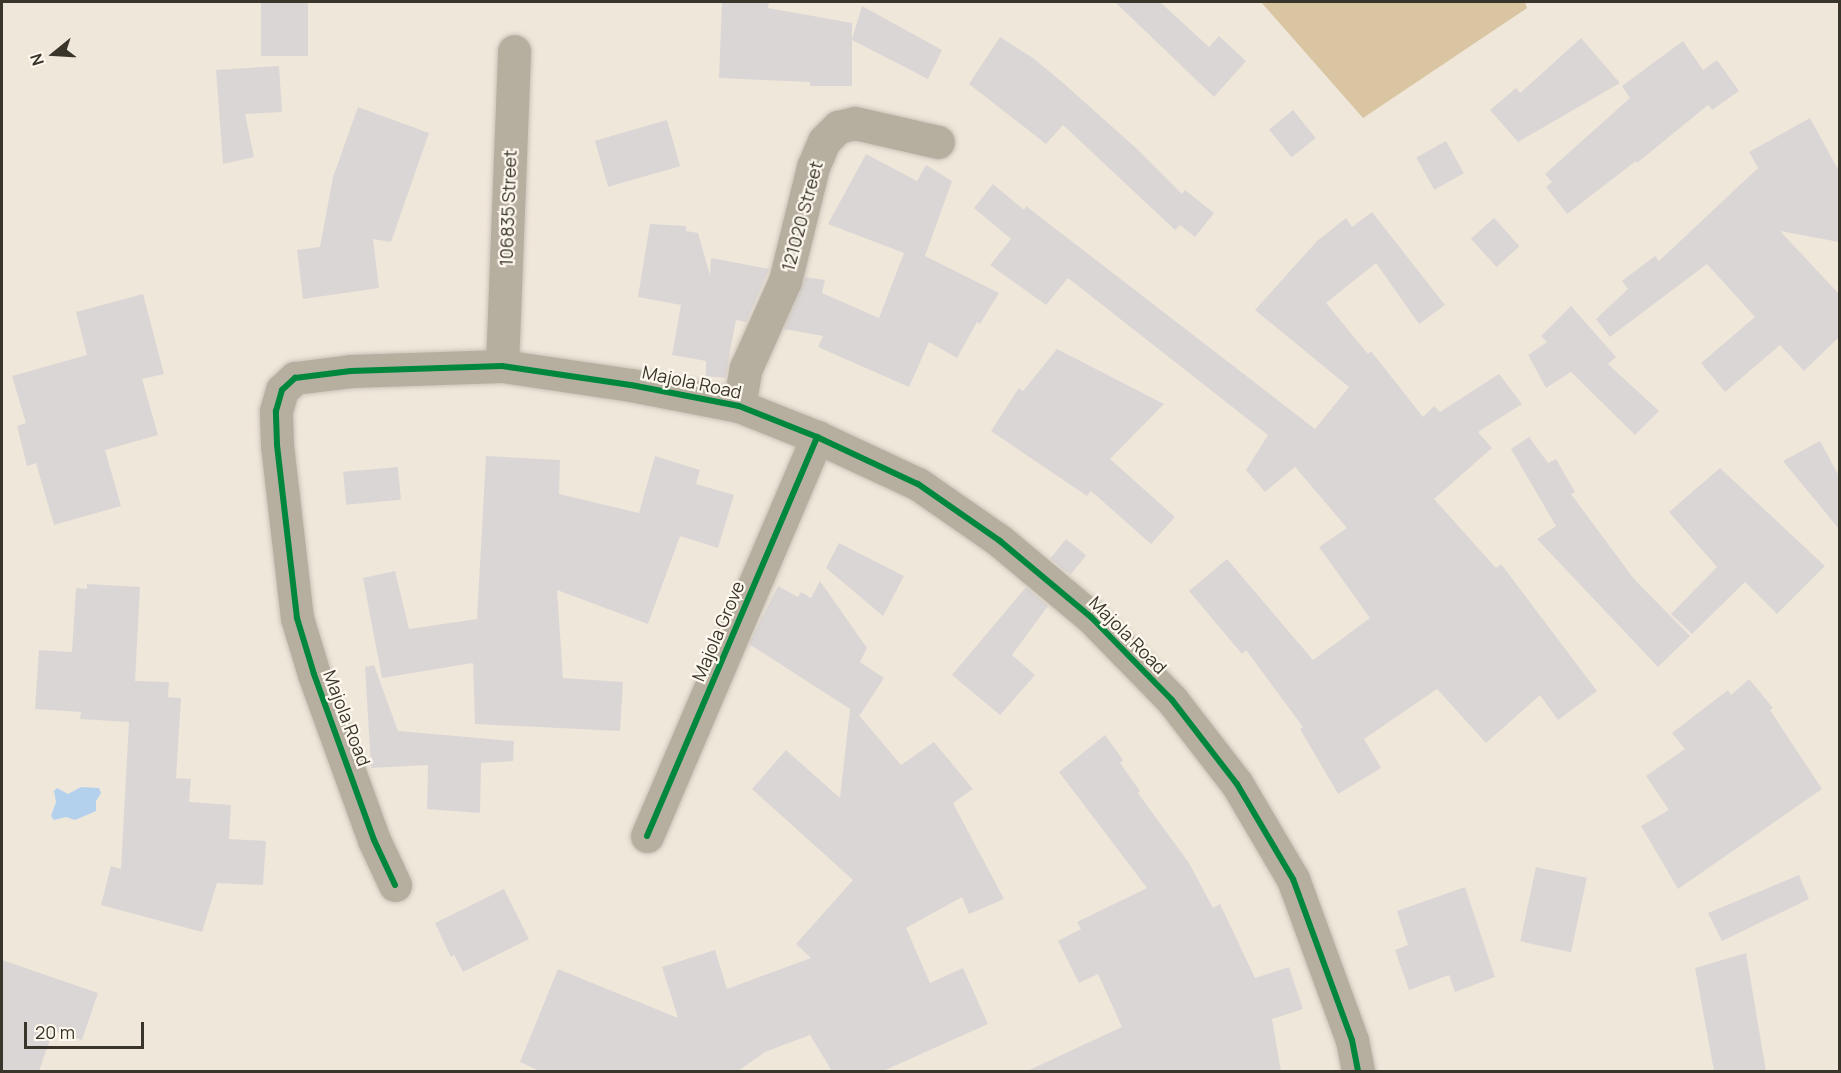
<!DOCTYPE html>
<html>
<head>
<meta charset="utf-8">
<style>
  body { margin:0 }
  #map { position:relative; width:1841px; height:1073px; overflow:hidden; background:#efe7da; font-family:Manrope,sans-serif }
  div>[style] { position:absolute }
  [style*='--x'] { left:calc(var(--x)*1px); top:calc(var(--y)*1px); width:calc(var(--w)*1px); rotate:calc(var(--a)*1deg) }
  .forest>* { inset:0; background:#d9c5a1 }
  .water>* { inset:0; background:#b3d1ec }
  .building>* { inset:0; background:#dbd6d6; transform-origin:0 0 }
  .roads { filter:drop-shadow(0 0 2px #c9c3b9) drop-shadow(0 0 2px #c9c3b9) }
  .minor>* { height:33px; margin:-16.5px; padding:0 16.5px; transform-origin:16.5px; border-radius:16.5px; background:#b6afa0 }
  .cycleway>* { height:6px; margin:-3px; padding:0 3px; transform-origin:3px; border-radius:3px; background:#00873e }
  span { translate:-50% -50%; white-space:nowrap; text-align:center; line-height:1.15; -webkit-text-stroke:4.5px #fef8ee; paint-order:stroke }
  .street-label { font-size:18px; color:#3a352b }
  .frame { position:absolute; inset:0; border:3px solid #3a352b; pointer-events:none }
  .north { position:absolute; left:24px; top:24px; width:60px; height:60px; -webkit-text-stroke:4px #fef8ee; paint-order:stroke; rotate:252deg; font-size:16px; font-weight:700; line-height:24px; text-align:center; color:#3a352b }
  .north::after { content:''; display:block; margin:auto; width:21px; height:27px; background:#3a352b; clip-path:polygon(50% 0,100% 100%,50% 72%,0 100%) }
  .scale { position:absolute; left:24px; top:1022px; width:120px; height:27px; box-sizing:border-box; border:3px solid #3a352b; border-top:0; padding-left:8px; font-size:18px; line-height:21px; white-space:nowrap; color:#3a352b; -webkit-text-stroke:4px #fef8ee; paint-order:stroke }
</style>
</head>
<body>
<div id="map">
  <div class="forest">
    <div style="clip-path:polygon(1261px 2px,1525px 2px,1527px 8px,1363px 118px)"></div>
  </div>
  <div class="water">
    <div style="clip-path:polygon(81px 787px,99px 788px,101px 793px,96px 801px,96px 811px,75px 820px,66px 817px,54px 820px,51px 816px,56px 802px,54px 791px,57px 788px,68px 794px)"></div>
  </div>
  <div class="building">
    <div style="left:261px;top:2px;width:47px;height:54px"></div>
    <div style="clip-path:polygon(722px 2px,769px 2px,768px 8px,852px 23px,852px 39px,862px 6px,942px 50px,928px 79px,852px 40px,852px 86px,810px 86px,810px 82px,719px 78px)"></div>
    <div style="clip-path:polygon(1115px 2px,1160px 2px,1209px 47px,1219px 36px,1246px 61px,1214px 97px)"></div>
    <div style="clip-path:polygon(1000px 37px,1033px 58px,1062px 82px,1136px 148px,1182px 194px,1185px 190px,1214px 213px,1195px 237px,1180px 225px,1175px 230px,1063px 125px,1046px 144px,969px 84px)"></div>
    <div style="clip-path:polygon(1581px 38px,1620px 83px,1518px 142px,1490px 110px,1516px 88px,1520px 93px)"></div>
    <div style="clip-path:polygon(1683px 41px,1703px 70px,1717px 60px,1739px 91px,1712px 110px,1708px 105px,1637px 163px,1636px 161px,1567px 214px,1546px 187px,1552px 182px,1545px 174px,1630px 98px,1622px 86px)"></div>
    <div style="clip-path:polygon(279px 66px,282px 112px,245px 114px,254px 157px,223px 164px,216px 70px)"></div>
    <div style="clip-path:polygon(358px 107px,429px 133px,391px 242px,373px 239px,379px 288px,303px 299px,297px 250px,320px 247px,333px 177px)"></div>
    <div style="left:1293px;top:110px;width:36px;height:31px;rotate:51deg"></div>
    <div style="clip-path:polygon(1810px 118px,1839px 171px,1839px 242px,1780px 231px,1839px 294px,1839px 337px,1804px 371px,1780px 345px,1725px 392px,1701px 363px,1755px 317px,1707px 264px,1610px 337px,1596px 319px,1628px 289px,1622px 281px,1655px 256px,1659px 261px,1758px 168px,1749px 152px)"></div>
    <div style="left:667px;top:120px;width:48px;height:75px;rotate:74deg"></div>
    <div style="left:1446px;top:141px;width:37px;height:34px;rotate:61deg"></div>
    <div style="clip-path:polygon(866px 154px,917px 181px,926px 165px,952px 181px,925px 256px,999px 293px,980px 324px,977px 322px,957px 358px,929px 342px,909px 387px,818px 347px,823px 336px,784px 329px,805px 277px,825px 280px,822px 293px,879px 318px,904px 253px,828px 224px)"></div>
    <div style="clip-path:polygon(993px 184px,1024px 210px,1026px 206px,1315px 429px,1349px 387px,1255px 310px,1317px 241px,1346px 218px,1352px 227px,1372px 212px,1445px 305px,1419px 324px,1376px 263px,1326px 303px,1368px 354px,1371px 351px,1423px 417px,1434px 406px,1440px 412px,1499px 374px,1522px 404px,1478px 432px,1492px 448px,1434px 499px,1496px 568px,1501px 564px,1597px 691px,1558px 720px,1540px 695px,1486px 743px,1437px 689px,1364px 739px,1381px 768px,1338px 794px,1300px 729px,1303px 727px,1246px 650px,1242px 654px,1189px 591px,1227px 559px,1313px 660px,1370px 618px,1319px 547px,1347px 528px,1295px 467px,1265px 492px,1246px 470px,1268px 435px,1068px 278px,1046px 305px,990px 265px,1011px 239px,974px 208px)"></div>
    <div style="left:1494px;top:218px;width:38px;height:31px;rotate:48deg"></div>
    <div style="clip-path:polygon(650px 224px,686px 226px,686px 231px,698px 233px,710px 275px,711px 258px,769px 269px,746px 322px,736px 320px,725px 378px,706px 376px,706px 361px,672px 355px,681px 305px,638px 297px)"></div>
    <div style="clip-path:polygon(143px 294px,164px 374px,142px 379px,158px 435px,105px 450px,121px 506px,54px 525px,36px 463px,27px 466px,17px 426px,26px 423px,12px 376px,87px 355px,76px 312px)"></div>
    <div style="clip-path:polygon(1571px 306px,1616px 357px,1608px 364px,1659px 411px,1635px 435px,1571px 372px,1546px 388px,1528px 355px,1547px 342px,1541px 336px)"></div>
    <div style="clip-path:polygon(1057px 349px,1164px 404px,1110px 459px,1175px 517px,1151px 544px,1091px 491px,1087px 496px,991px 431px,1019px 388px,1023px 391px)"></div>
    <div style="clip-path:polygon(1529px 437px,1548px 463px,1556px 459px,1575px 492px,1571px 494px,1634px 579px,1690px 636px,1658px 667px,1537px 539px,1556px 526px,1511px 449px)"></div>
    <div style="clip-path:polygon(1820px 441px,1839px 476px,1839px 529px,1783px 461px)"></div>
    <div style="clip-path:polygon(486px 456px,560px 460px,559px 494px,639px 513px,655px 456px,700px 470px,696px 484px,734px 495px,718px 548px,680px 536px,648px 624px,557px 590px,563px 678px,623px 682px,620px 731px,475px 724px,473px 663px,382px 678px,363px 578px,395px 571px,409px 629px,477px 619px)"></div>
    <div style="left:398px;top:467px;width:33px;height:55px;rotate:85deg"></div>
    <div style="clip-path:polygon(1720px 468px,1825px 566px,1777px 614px,1745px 582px,1692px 634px,1671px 614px,1717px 567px,1669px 512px)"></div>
    <div style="left:1066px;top:539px;width:26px;height:25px;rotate:39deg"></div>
    <div style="clip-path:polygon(839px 543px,904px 576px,883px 616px,826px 568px)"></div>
    <div style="clip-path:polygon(820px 581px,867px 648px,860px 662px,884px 678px,860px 715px,858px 714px,901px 765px,934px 742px,973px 789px,953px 803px,1004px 899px,969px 914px,962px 897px,906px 928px,930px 983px,963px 968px,988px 1024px,883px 1071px,832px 1071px,810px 1035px,765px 1052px,738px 1071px,540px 1071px,520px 1062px,558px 969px,678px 1018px,662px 967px,715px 950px,727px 989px,811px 958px,796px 944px,853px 880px,752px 789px,786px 750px,840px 798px,850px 709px,749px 644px,778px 586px,798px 597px,801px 592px,811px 598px)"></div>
    <div style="clip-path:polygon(87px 584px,140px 587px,135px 681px,169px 682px,168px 697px,181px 698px,176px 778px,191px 779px,189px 802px,231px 805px,229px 839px,266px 841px,263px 885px,217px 883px,202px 932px,101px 905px,111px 866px,121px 869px,129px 722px,80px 719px,81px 712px,35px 709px,39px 650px,72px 652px,76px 588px,87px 589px)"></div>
    <div style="clip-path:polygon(1026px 587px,1048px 606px,1012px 655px,1035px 675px,1000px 715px,952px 675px)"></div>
    <div style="clip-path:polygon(374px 665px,398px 731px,514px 741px,513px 761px,481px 763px,480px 813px,427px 809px,428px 765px,371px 768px,365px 667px)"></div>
    <div style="clip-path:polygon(1749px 679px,1773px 708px,1770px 710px,1822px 789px,1678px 889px,1641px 826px,1669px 810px,1646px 776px,1685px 749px,1672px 733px,1728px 690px,1731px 695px)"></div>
    <div style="clip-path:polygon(1105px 735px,1123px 760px,1120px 763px,1140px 791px,1138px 793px,1189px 863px,1213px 908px,1220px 904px,1255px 978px,1289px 967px,1303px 1009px,1272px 1019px,1281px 1071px,1027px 1071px,1122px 1027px,1098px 974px,1079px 983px,1058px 941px,1081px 929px,1077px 922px,1147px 888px,1059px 772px)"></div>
    <div style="left:1536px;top:867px;width:52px;height:76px;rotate:12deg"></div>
    <div style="clip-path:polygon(1799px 875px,1809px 899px,1722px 941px,1708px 913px)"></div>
    <div style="clip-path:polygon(1465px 887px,1495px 977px,1455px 992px,1449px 975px,1409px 990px,1395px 950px,1408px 945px,1397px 911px)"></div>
    <div style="clip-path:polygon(504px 889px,529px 939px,463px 972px,454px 955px,451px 957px,435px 923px)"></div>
    <div style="clip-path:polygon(1746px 953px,1766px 1071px,1714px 1071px,1695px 968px)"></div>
    <div style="clip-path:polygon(2px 960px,98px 993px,82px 1040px,53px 1031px,39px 1071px,2px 1071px)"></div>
  </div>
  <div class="roads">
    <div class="minor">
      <div style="--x:502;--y:366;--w:315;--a:-87.8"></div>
      <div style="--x:739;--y:406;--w:39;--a:-80"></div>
      <div style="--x:746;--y:368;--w:95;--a:-65.9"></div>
      <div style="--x:785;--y:281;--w:117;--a:-76.2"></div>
      <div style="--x:813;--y:167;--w:28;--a:-67"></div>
      <div style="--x:824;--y:141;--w:20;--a:-45"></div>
      <div style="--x:838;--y:127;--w:17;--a:-13"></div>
      <div style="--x:855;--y:123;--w:85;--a:12.9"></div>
      <div style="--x:647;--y:836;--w:434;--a:-66.9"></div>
      <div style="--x:395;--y:885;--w:50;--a:-115"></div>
      <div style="--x:374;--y:840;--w:177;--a:-109.9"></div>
      <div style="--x:314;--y:674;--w:59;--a:-106.9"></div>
      <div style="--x:297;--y:618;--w:175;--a:-96.6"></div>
      <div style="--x:277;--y:444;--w:33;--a:-92"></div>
      <div style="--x:276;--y:411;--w:22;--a:-74"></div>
      <div style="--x:282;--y:390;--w:18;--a:-43"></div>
      <div style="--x:295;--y:378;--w:56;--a:-7.1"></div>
      <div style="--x:351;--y:371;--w:151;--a:-1.9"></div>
      <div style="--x:502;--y:366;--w:130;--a:8.4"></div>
      <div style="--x:631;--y:385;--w:110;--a:11"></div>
      <div style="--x:739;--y:406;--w:84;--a:21.7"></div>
      <div style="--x:817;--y:437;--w:111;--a:25"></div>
      <div style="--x:918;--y:484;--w:100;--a:34.8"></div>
      <div style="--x:1000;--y:541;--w:119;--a:39.9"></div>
      <div style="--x:1091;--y:617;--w:116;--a:45.7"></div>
      <div style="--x:1172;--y:700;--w:106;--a:52.3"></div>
      <div style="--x:1237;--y:784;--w:110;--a:59.5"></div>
      <div style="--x:1293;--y:879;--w:171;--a:69.9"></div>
      <div style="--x:1352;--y:1040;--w:33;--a:79"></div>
    </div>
  </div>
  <div class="cycleway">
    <div style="--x:647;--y:836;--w:434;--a:-66.9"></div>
    <div style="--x:395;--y:885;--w:50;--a:-115"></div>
    <div style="--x:374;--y:840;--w:177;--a:-109.9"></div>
    <div style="--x:314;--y:674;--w:59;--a:-106.9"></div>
    <div style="--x:297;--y:618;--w:175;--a:-96.6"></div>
    <div style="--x:277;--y:444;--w:33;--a:-92"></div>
    <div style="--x:276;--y:411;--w:22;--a:-74"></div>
    <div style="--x:282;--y:390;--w:18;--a:-43"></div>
    <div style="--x:295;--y:378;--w:56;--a:-7.1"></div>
    <div style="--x:351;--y:371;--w:151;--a:-1.9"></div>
    <div style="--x:502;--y:366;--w:130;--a:8.4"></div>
    <div style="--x:631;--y:385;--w:110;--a:11"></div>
    <div style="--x:739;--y:406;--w:84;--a:21.7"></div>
    <div style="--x:817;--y:437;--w:111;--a:25"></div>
    <div style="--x:918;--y:484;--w:100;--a:34.8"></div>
    <div style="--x:1000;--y:541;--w:119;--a:39.9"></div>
    <div style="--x:1091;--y:617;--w:116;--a:45.7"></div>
    <div style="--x:1172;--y:700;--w:106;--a:52.3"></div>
    <div style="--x:1237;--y:784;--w:110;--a:59.5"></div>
    <div style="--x:1293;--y:879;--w:171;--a:69.9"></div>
    <div style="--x:1352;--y:1040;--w:33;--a:79"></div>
  </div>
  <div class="street-label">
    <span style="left:508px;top:208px;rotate:-88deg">106835 Street</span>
    <span style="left:802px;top:216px;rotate:-75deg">121020 Street</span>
    <span style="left:692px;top:382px;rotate:12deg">Majola Road</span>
    <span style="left:718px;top:631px;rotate:-67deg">Majola Grove</span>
    <span style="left:1128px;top:635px;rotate:45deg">Majola Road</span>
    <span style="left:347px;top:718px;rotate:69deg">Majola Road</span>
  </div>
  <div class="frame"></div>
  <div class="north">N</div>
  <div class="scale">20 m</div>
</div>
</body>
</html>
